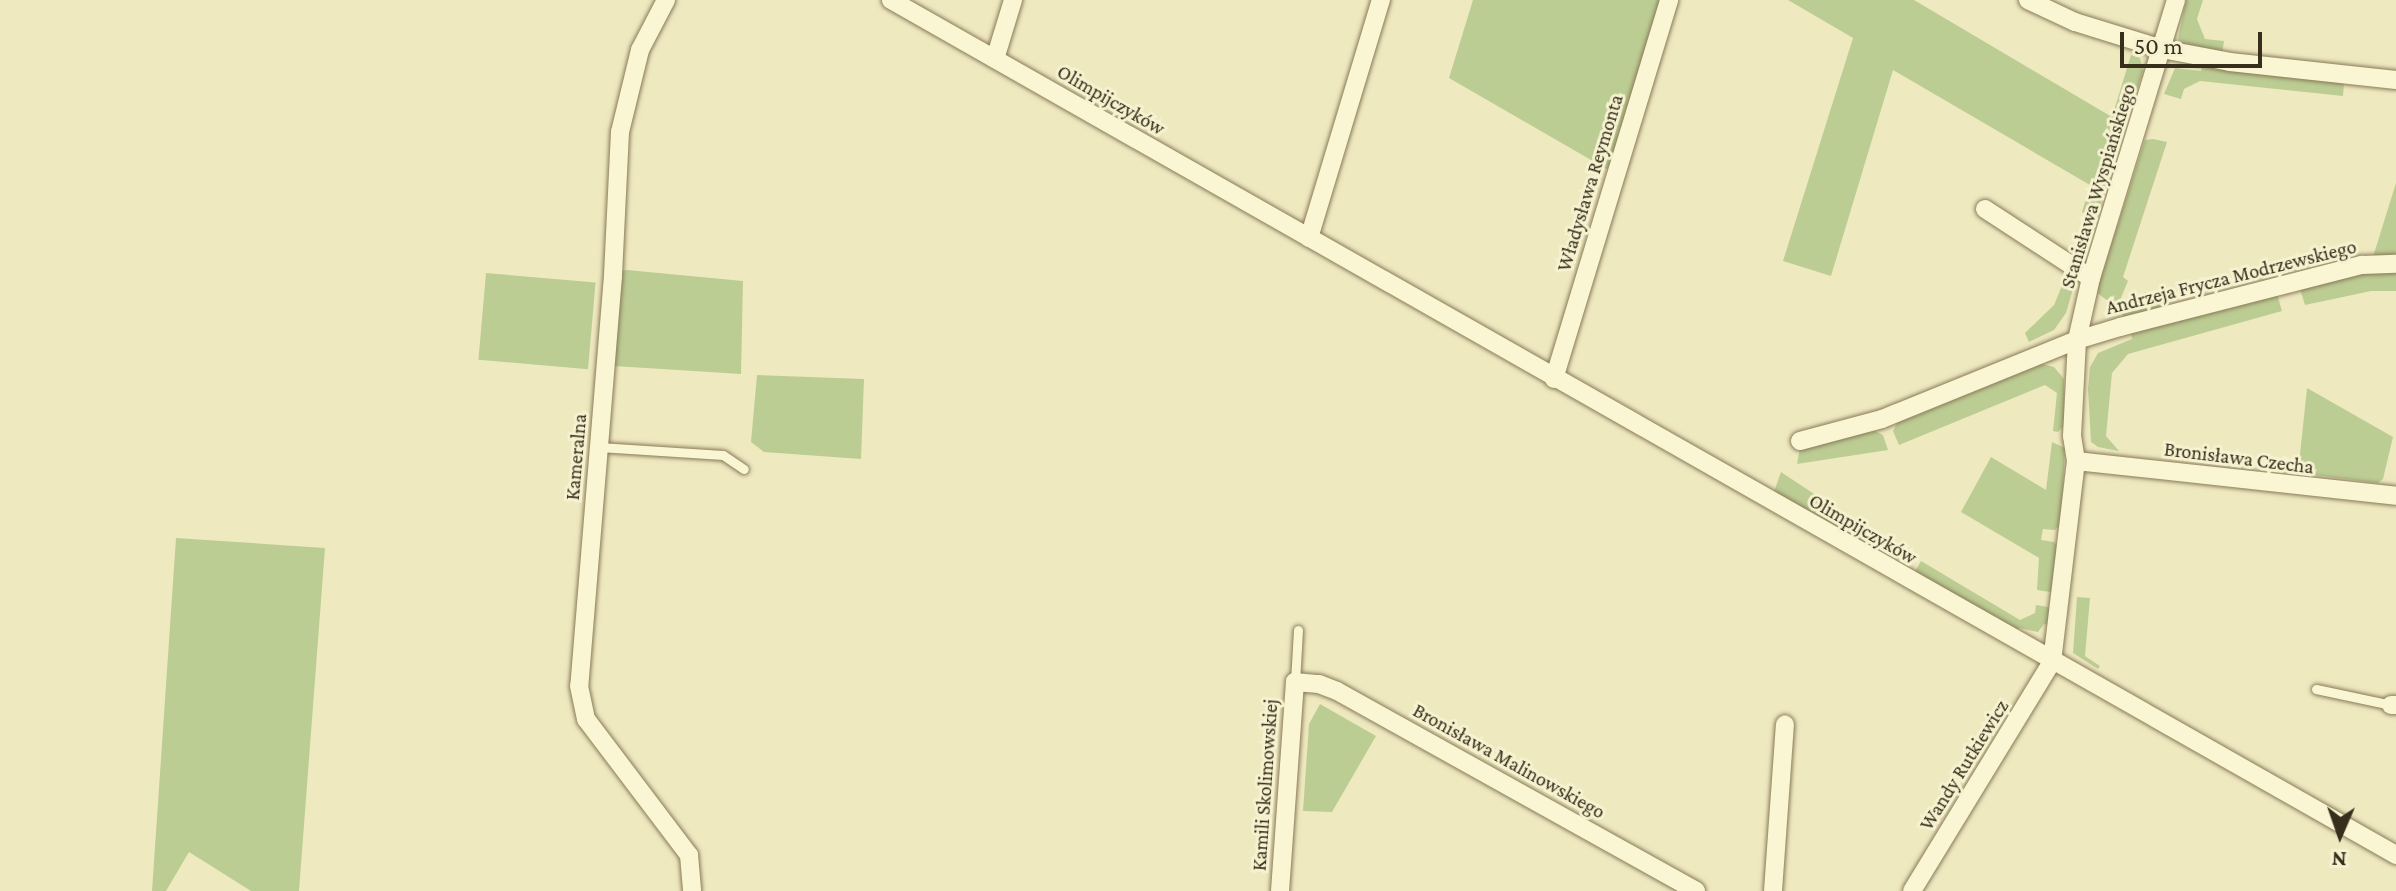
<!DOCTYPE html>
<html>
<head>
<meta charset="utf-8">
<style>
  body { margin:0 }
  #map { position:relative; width:2396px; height:891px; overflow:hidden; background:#efe9c0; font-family:"Crimson Pro",serif }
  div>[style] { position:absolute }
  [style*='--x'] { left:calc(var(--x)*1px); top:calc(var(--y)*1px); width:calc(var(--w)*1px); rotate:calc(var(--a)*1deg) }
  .green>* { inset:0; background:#bccd94; transform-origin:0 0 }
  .roads { filter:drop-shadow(0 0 2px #887a57) drop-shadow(0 0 2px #887a57) }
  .lane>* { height:9px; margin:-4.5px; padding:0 4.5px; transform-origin:4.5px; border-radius:4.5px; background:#faf5d3 }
  .street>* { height:18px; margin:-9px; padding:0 9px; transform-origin:9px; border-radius:9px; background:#faf5d3 }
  span { translate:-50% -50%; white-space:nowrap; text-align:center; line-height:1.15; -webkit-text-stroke:6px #f6f2d0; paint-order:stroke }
  .street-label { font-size:20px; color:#372e1c }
  .north { position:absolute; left:2300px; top:795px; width:80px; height:80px; -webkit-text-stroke:6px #f6f2d0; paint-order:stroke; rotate:182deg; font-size:22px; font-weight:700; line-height:32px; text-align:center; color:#372e1c }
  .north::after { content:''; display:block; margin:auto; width:28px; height:36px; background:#372e1c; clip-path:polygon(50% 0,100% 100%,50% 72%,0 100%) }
  .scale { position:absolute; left:2120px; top:32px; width:142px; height:36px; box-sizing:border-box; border:4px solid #372e1c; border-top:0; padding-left:10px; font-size:24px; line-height:28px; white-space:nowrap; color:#372e1c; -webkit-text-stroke:6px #f6f2d0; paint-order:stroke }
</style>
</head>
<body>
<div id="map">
  <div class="green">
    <div style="clip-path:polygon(1473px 0,1661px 0,1610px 171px,1449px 78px)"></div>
    <div style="clip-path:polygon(1788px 0,1914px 0,2112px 117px,2131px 55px,2140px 58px,2143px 71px,2128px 117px,2125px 117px,2121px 126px,2125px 128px,2096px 218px,2082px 212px,2090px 185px,1893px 70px,1831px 276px,1783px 261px,1853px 38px)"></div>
    <div style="clip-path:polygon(2186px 0,2203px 0,2197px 19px,2205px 39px,2224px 41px,2222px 54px,2182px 45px,2178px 39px)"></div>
    <div style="clip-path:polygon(2202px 66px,2344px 82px,2343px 96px,2200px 81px,2184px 89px,2181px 99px,2164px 94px,2175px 68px,2201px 71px)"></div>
    <div style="clip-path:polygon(2153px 139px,2167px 142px,2123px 277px,2128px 281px,2120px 300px,2136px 309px,2145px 292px,2162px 302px,2164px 310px,2124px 319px,2121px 311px,2096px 292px,2145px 140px)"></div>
    <div style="clip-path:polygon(2396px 183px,2396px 260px,2372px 260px)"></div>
    <div style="clip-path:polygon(2396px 268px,2396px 291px,2371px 291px,2305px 305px,2299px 286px,2347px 273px)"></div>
    <div style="clip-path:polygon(627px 270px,743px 281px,741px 374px,614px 366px,619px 271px)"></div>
    <div style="clip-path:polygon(2068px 271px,2075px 276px,2070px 281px,2073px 289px,2066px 313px,2054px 330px,2029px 342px,2025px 333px,2054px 305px)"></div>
    <div style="left:486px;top:273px;width:110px;height:87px;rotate:5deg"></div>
    <div style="clip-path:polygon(2277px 294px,2282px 311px,2128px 354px,2112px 373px,2106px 436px,2119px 451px,2098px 447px,2091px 442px,2088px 389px,2090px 367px,2098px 353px,2132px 339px,2131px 332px)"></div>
    <div style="clip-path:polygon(2042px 364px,2054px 367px,2064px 379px,2064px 426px,2058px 432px,2053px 431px,2057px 393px,2045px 385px,1899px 445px,1893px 431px,1897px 423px)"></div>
    <div style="clip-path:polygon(757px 375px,864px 379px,861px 459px,764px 452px,751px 442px)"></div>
    <div style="clip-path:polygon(2307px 388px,2393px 437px,2383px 479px,2378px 483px,2298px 473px)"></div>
    <div style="clip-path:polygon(1875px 431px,1883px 435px,1888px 450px,1797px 464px,1800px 448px)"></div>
    <div style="clip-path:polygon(2052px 442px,2065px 448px,2061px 524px,2055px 530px,2043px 529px,2041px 540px,2054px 542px,2059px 548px,2054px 589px,2050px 592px,2037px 590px,2039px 558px,1961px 512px,1991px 457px,2046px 490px)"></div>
    <div style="clip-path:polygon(1781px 472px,1888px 543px,1885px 550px,1877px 551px,1774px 492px)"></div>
    <div style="clip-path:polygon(176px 538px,325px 548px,299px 891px,251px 891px,189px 852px,166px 891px,152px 891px)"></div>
    <div style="clip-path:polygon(1921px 561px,2020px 620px,2035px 613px,2036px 605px,2048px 607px,2052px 613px,2050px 625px,2044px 624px,2038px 632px,2019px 628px,2016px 632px,1914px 573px)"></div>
    <div style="clip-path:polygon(2077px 597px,2090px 598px,2085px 656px,2100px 666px,2098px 669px,2073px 653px)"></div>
    <div style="clip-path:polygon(1320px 704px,1376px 736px,1332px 812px,1303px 811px,1309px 724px)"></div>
  </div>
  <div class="roads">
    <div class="lane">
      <div style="--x:599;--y:447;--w:124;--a:3.7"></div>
      <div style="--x:723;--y:455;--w:25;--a:34"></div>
      <div style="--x:1295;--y:682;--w:52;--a:-86.7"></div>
      <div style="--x:2316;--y:689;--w:77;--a:12"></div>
    </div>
    <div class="street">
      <div style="--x:666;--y:0;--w:56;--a:117.5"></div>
      <div style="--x:640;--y:50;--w:84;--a:103.7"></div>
      <div style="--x:620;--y:132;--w:144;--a:92.8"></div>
      <div style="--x:613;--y:276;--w:411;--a:94.7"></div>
      <div style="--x:579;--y:686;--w:34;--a:78"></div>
      <div style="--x:586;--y:719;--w:171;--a:52.9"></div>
      <div style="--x:689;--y:855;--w:36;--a:85"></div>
      <div style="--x:891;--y:0;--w:1731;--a:29.6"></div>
      <div style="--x:2028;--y:0;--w:52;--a:25.1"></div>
      <div style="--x:2075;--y:22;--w:91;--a:17.2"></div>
      <div style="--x:2162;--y:49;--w:69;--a:10.8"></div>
      <div style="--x:2230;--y:62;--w:167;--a:6.2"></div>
      <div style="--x:995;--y:59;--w:62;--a:-73"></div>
      <div style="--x:1985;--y:209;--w:126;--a:33.1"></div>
      <div style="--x:1309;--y:238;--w:249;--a:-73.2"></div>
      <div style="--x:1554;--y:379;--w:396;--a:-73.1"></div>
      <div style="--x:1800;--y:441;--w:85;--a:-15"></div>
      <div style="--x:1882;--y:419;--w:210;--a:-22.1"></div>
      <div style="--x:2077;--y:340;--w:45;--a:-16.8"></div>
      <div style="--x:2120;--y:327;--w:250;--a:-14.4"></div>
      <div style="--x:2362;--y:265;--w:34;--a:-2"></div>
      <div style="--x:2076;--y:461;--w:322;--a:6.2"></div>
      <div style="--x:2391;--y:705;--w:5;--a:0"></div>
      <div style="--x:1280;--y:891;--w:210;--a:-85.9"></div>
      <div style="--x:1295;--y:682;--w:24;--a:5"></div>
      <div style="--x:1319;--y:684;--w:19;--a:21"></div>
      <div style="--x:1337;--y:691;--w:411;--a:29.1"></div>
      <div style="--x:1773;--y:891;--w:167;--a:-85.9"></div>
      <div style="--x:1912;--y:891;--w:268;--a:-58.6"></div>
      <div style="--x:2052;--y:662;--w:202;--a:-83.2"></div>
      <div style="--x:2076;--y:461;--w:25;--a:-99"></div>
      <div style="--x:2072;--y:436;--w:96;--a:-87"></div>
      <div style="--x:2077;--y:340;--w:64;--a:-77.3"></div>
      <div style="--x:2091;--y:278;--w:291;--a:-73"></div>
    </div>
  </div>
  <div class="street-label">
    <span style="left:1111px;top:100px;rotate:30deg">Olimpijczyków</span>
    <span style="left:1590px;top:183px;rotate:-73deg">Władysława Reymonta</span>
    <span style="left:2098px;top:186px;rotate:-73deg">Stanisława Wyspiańskiego</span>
    <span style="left:2231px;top:277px;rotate:-14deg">Andrzeja Frycza Modrzewskiego</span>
    <span style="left:576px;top:457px;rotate:-85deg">Kameralna</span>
    <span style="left:2239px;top:458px;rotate:7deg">Bronisława Czecha</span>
    <span style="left:1863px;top:529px;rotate:30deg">Olimpijczyków</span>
    <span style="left:1509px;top:761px;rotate:29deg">Bronisława Malinowskiego</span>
    <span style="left:1964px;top:765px;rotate:-58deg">Wandy Rutkiewicz</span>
    <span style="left:1265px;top:785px;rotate:-86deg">Kamili Skolimowskiej</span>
  </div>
  <div class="north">N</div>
  <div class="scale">50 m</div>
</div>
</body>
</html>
